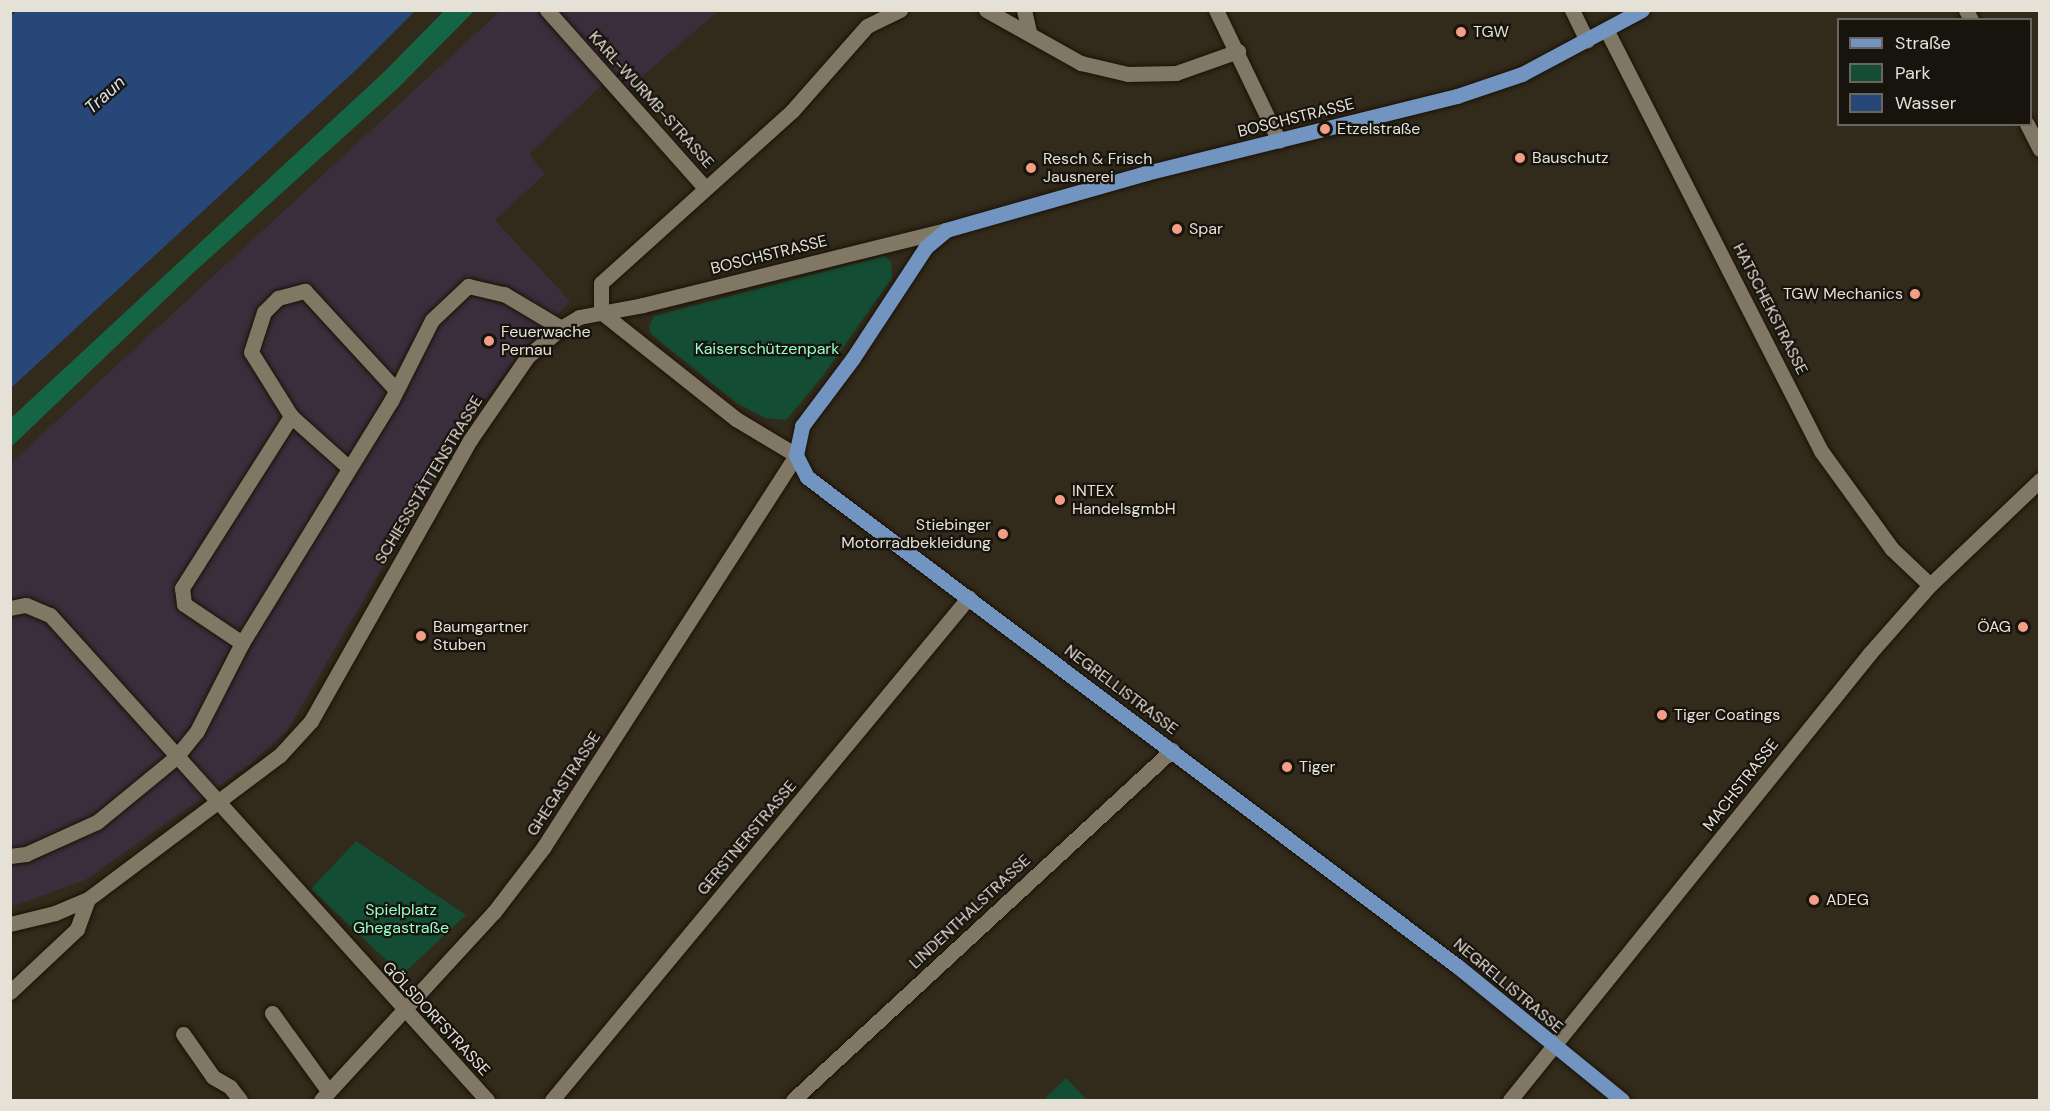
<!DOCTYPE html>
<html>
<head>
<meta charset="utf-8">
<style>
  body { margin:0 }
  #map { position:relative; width:2050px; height:1111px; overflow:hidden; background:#322a1b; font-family:"DM Sans",sans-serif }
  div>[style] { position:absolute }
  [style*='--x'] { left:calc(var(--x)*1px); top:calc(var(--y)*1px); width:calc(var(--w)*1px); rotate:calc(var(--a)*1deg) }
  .commercial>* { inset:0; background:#3a2e3c }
  .green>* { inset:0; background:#134d34 }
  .forest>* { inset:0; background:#156544 }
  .water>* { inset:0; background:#274779 }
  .roads { filter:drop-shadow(0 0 2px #1a1205) drop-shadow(0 0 2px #1a1205) }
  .minor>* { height:15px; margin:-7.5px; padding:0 7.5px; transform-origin:7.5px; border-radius:7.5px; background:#807765 }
  .major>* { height:15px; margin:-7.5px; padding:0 7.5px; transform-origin:7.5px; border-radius:7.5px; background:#7194c0 }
  .dots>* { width:16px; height:16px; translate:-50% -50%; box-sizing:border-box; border:3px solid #17130d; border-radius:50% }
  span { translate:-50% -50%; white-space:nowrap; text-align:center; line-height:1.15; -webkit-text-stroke:4.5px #17130d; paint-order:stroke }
  .poi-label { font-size:16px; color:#e6e1d7 }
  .left { translate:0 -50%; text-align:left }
  .right { translate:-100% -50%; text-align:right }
  .street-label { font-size:16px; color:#e6e1d7 }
  .park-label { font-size:16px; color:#96fec9 }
  .water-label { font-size:18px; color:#d7e1f1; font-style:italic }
  .frame { position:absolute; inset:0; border:12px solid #e6e1d7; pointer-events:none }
  .legend { position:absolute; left:1837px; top:18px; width:195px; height:108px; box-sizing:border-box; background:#17130d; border:2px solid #6a655e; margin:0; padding:8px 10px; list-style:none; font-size:18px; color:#e6e1d7 }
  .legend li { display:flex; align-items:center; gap:12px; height:30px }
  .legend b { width:30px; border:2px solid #6a655e }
</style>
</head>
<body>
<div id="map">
  <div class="commercial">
    <div style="clip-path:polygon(500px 11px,718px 11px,630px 87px,602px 85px,529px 154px,545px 174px,495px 220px,570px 301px,520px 352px,459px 436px,287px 731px,249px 765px,85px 880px,11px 907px,11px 463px)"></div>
  </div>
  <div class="green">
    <div style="clip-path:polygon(884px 256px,891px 261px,892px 278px,822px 377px,786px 420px,766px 418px,738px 404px,651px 334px,649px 326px,654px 316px)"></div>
    <div style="clip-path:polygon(356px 841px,466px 915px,402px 975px,311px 889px)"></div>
    <div style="clip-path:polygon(1066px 1078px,1087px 1100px,1043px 1100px)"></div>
  </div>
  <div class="forest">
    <div style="clip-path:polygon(444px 11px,474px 11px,398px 88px,193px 273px,11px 447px,11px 418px,384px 72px)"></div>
  </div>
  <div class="water">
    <div style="clip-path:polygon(19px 10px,415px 10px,415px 11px,356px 70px,11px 388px,10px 16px)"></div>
  </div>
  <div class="roads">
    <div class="minor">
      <div style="--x:547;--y:10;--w:237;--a:48.4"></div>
      <div style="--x:986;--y:10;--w:109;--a:29.2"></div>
      <div style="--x:1081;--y:63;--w:48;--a:13.2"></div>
      <div style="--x:1128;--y:74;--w:48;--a:-1.2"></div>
      <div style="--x:1176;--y:73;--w:66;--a:-19.5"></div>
      <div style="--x:1024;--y:10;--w:23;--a:77"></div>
      <div style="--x:1216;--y:10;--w:145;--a:64.3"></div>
      <div style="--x:1572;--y:10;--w:34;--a:64"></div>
      <div style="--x:1966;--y:10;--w:11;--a:63"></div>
      <div style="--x:1607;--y:31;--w:471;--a:63"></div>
      <div style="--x:1821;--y:451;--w:121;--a:54.1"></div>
      <div style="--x:1892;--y:549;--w:52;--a:43.5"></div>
      <div style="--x:2027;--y:124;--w:28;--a:63"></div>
      <div style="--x:601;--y:312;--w:29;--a:-90"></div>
      <div style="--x:601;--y:283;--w:257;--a:-42"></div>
      <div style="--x:792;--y:111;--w:113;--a:-48.6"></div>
      <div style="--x:867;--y:26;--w:37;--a:-26"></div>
      <div style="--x:348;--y:467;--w:76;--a:-138.2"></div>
      <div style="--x:291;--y:416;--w:75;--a:-122"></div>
      <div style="--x:251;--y:352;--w:42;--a:-72"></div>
      <div style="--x:264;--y:312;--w:20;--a:-45"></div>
      <div style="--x:278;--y:298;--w:28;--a:-15"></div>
      <div style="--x:305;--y:291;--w:134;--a:47.4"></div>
      <div style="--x:10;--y:608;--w:16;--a:-11"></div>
      <div style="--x:26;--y:605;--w:26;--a:23"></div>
      <div style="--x:50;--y:615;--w:653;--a:47.98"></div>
      <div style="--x:242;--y:643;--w:70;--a:-146.1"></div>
      <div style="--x:184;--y:604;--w:16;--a:-97"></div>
      <div style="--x:182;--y:588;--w:204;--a:-57.6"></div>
      <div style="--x:10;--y:856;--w:16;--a:-7"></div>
      <div style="--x:26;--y:854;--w:78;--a:-24.3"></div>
      <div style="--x:97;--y:822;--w:102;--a:-39.4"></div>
      <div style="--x:176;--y:757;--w:33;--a:-51"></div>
      <div style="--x:197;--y:731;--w:99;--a:-62.9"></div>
      <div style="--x:242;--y:643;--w:284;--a:-58.4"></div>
      <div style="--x:391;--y:401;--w:91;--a:-63.2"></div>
      <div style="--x:432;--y:320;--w:50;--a:-43.4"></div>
      <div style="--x:468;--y:286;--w:37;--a:13"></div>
      <div style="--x:504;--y:294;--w:66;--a:30.8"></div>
      <div style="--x:10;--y:924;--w:46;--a:-13.7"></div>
      <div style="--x:55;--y:913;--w:36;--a:-23"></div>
      <div style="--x:88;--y:899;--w:240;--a:-36.9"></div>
      <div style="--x:280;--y:755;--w:46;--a:-47.6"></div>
      <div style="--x:311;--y:721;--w:323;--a:-60.5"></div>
      <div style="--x:470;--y:440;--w:102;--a:-55.4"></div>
      <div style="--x:528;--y:356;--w:43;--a:-40.3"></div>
      <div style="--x:561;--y:328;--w:21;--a:-31"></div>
      <div style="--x:579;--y:317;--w:65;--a:-10.6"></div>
      <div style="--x:643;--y:305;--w:312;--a:-13.9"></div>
      <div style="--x:10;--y:992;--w:92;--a:-43.2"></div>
      <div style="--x:77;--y:929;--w:32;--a:-70"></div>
      <div style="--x:272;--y:1013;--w:97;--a:54.2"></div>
      <div style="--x:183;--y:1034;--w:52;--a:55.1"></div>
      <div style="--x:213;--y:1077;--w:20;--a:30"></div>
      <div style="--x:230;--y:1087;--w:16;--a:52"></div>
      <div style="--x:321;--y:1100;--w:255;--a:-47.4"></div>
      <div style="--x:494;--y:912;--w:81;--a:-52.6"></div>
      <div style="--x:543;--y:848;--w:467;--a:-57.2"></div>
      <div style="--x:796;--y:455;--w:70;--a:-149"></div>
      <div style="--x:736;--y:419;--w:172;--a:-141.6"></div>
      <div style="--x:552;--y:1100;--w:653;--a:-50.34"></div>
      <div style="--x:793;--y:1100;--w:516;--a:-42.72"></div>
      <div style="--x:1510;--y:1100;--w:574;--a:-51.15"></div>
      <div style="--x:1870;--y:653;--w:91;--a:-48.6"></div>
      <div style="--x:1930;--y:585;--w:152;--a:-43.7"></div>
    </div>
    <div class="major">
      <div style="--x:1622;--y:1100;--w:213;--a:-140.9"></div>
      <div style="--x:1457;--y:966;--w:813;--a:-143.05"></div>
      <div style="--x:807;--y:477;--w:25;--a:-117"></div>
      <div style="--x:796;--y:455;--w:30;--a:-78"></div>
      <div style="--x:802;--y:426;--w:85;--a:-53.1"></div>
      <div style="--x:853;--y:358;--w:133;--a:-56.7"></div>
      <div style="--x:926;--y:247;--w:26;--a:-40"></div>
      <div style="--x:946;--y:230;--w:208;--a:-15.9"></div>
      <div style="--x:1146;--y:173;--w:320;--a:-13.9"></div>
      <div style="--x:1457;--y:96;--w:69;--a:-18.7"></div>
      <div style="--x:1522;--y:74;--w:136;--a:-28.1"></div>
    </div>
  </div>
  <div class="dots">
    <div style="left:1461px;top:32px;background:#f49e86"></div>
    <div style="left:1325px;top:129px;background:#f49e86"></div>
    <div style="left:1520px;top:158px;background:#f49e86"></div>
    <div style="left:1031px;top:168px;background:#f49e86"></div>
    <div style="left:1177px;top:229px;background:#f49e86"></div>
    <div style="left:1915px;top:294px;background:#f49e86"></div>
    <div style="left:489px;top:341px;background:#f49e86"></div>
    <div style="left:1060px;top:500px;background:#f49e86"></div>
    <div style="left:1003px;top:534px;background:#f49e86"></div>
    <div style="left:2023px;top:627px;background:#f49e86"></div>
    <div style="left:421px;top:636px;background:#f49e86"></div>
    <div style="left:1662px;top:715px;background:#f49e86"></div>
    <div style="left:1287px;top:767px;background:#f49e86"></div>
    <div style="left:1814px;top:900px;background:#f49e86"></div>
  </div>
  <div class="poi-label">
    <span class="left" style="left:1473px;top:32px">TGW</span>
    <span class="left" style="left:1337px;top:129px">Etzelstraße</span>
    <span class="left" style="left:1532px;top:158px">Bauschutz</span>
    <span class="left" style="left:1043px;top:168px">Resch &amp; Frisch<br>Jausnerei</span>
    <span class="left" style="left:1189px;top:229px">Spar</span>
    <span class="right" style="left:1903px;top:294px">TGW Mechanics</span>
    <span class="left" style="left:501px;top:341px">Feuerwache<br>Pernau</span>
    <span class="left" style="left:1072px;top:500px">INTEX<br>HandelsgmbH</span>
    <span class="right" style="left:991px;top:534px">Stiebinger<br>Motorradbekleidung</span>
    <span class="left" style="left:433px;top:636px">Baumgartner<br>Stuben</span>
    <span class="right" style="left:2011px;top:627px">ÖAG</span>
    <span class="left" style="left:1674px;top:715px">Tiger Coatings</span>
    <span class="left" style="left:1299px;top:767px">Tiger</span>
    <span class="left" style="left:1826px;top:900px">ADEG</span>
  </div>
  <div class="street-label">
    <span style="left:651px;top:100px;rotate:48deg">KARL-WURMB-STRASSE</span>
    <span style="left:1296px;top:118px;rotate:-14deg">BOSCHSTRASSE</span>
    <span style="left:769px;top:255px;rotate:-14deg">BOSCHSTRASSE</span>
    <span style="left:1770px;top:309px;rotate:63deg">HATSCHEKSTRASSE</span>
    <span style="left:429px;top:480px;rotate:-59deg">SCHIESSSTÄTTENSTRASSE</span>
    <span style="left:1121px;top:690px;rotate:37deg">NEGRELLISTRASSE</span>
    <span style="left:564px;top:784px;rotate:-57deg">GHEGASTRASSE</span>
    <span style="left:1741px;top:785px;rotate:-52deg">MACHSTRASSE</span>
    <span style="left:747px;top:838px;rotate:-50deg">GERSTNERSTRASSE</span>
    <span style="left:970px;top:912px;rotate:-43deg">LINDENTHALSTRASSE</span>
    <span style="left:1508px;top:986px;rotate:40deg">NEGRELLISTRASSE</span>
    <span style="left:436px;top:1019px;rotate:47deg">GÖLSDORFSTRASSE</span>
  </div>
  <div class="park-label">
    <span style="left:767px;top:349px">Kaiserschützenpark</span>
    <span style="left:401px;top:919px">Spielplatz<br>Ghegastraße</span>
  </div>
  <div class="water-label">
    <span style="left:105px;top:95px;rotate:-42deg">Traun</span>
  </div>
  <div class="frame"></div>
  <ul class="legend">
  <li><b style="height:8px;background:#7194c0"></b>Straße</li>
  <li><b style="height:16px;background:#134d34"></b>Park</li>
  <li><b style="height:16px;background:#274779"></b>Wasser</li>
  </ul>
</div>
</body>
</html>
